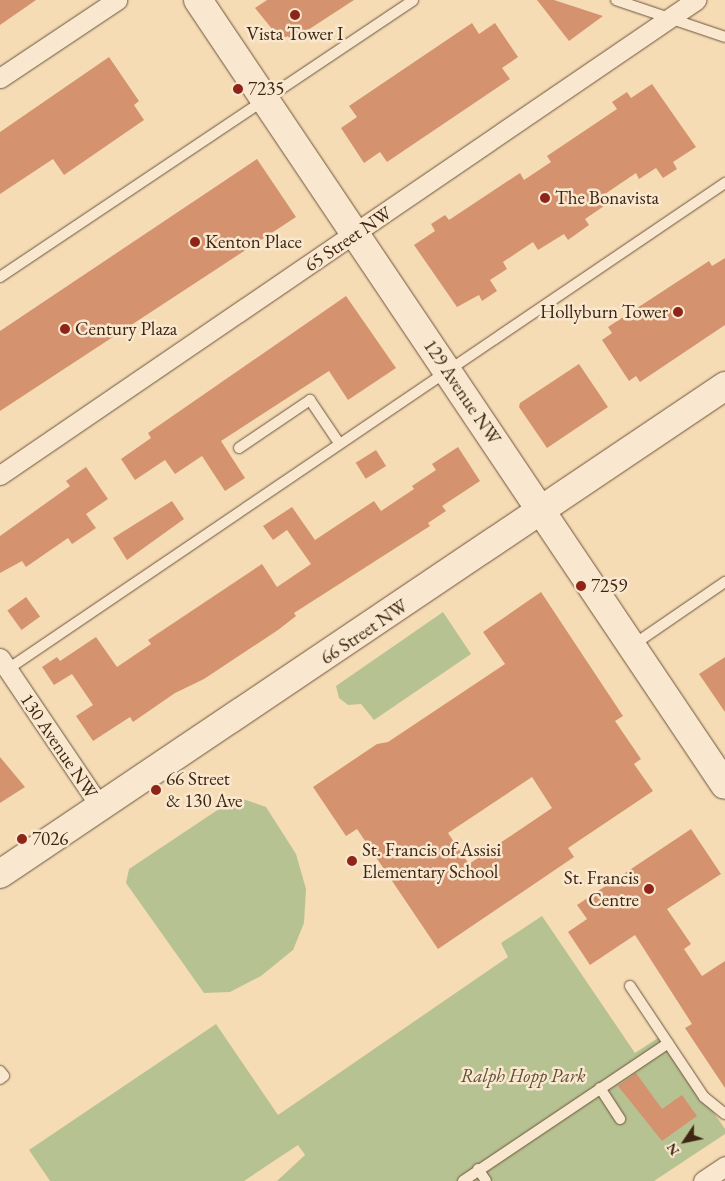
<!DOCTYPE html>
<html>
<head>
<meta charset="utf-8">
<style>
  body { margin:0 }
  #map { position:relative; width:725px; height:1181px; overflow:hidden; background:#f6dcb5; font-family:"EB Garamond",serif }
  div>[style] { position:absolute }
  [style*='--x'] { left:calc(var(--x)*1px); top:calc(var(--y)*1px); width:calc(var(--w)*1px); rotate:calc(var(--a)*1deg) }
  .green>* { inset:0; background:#b7c292 }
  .building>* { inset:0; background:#d4936e; transform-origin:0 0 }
  .roads { filter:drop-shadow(0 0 1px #6c543c) drop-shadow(0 0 1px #6c543c) }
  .lane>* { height:10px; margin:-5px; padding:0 5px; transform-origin:5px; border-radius:5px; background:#f9e8cf }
  .street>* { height:19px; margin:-9.5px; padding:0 9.5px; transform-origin:9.5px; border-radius:9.5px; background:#f9e8cf }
  .secondary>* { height:28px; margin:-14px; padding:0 14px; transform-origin:14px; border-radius:14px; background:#f9e8cf }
  .dots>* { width:14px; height:14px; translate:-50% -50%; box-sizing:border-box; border:2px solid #f9e8cf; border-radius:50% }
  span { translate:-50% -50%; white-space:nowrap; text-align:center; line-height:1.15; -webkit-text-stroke:5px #f9e8cf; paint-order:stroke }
  .poi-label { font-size:19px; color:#3e2613 }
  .left { translate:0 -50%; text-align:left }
  .right { translate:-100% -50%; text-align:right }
  .street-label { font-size:19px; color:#3e2613 }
  .park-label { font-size:19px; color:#5c4d33; font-style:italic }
  .north { position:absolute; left:660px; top:1116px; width:50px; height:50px; -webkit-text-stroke:4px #f9e8cf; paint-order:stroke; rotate:236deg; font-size:14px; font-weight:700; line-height:20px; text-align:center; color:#3e2613 }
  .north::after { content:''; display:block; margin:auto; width:18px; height:22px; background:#3e2613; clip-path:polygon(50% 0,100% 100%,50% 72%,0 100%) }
</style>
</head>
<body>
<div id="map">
  <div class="green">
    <div style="clip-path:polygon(443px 612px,471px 654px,374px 720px,361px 704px,348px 705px,339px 698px,336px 686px)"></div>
    <div style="clip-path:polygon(237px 797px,266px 807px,296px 854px,306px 889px,304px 923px,293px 950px,261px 976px,230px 992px,204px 993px,126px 883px,129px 869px)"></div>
    <div style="clip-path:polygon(542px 916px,635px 1053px,661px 1036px,725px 1129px,725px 1134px,654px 1181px,277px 1181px,305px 1155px,298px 1145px,244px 1181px,50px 1181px,29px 1150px,216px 1024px,278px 1115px,508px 957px,501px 943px)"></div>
  </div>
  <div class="building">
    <div style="clip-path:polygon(0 0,36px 0,0 25px)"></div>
    <div style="clip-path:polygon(267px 0,354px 0,291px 41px,288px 36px,281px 40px,255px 8px)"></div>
    <div style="clip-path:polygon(537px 0,554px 0,603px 16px,569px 41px)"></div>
    <div style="clip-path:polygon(472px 23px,479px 34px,495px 23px,518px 57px,502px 68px,510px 79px,387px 162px,380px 152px,364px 163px,341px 128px,357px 117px,349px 106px)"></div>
    <div style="clip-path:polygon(109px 57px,139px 101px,134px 105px,144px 120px,64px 175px,53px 159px,0 194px,0 132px)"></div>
    <div style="clip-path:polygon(652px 84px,696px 147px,673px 162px,677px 169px,663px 178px,656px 168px,639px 179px,636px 173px,605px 194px,610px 202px,585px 219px,589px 225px,568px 240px,564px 234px,538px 250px,533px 242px,503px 262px,507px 269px,490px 280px,497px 291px,482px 301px,479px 295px,457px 307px,414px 245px,435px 231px,431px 224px,445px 215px,449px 220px,520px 173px,524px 180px,551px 162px,547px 156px,617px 109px,612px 102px,627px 92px,631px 98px)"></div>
    <div style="clip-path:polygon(257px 159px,296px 217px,0 411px,0 331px)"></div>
    <div style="clip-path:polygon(725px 258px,725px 325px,640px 382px,636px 376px,629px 381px,602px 340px,612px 333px,608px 327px,709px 261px,712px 266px)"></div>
    <div style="clip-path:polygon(346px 296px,396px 368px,348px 400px,329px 371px,221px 441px,245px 478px,225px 491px,202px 456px,175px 474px,165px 460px,135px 480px,121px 459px,151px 438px,148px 433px)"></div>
    <div style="clip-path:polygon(579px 364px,608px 407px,547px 448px,519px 407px,520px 403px)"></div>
    <div style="clip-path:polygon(458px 447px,480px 481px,442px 506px,446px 511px,428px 523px,430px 526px,294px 613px,296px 616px,278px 630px,204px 679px,175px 693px,133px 722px,130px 717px,93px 741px,76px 716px,93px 705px,72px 674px,54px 685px,42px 667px,57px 657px,60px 661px,96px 637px,117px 667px,151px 644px,148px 640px,262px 564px,277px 587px,311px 564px,287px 530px,273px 540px,263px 526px,292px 507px,315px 540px,374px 501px,381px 511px,414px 489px,412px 486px,436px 470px,432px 464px)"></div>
    <div style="left:376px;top:450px;width:19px;height:24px;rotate:58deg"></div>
    <div style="clip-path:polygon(86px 467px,108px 499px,86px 514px,96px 528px,72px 544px,68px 538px,26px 567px,22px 561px,0 573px,0 536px,70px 486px,66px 481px)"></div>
    <div style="clip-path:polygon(172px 501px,184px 519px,127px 560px,113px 538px)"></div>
    <div style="clip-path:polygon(evenodd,541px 592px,623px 716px,615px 721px,641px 759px,634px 764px,653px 791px,568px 848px,574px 857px,438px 949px,357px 829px,346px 836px,313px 787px,377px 744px,388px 742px,505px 664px,483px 632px,541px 592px,532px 777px,552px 808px,469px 864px,448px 833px,532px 777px)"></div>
    <div style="left:26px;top:597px;width:24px;height:23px;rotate:54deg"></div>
    <div style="clip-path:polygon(725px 657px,725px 712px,699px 674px)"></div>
    <div style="clip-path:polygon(0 757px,25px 787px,0 803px)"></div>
    <div style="clip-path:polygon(691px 829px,721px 874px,667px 909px,691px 944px,684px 949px,702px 976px,725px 961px,725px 1088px,685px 1028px,692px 1024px,635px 935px,590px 965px,568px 932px,587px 919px,577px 905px)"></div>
    <div style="clip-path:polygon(636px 1073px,662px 1109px,682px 1095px,697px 1116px,662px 1141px,618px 1086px)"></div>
  </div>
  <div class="roads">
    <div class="lane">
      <div style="--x:616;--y:0;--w:115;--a:18.7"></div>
      <div style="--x:0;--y:277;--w:497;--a:-33.8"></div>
      <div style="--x:239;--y:448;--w:86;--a:-34.1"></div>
      <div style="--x:310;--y:400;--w:52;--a:56"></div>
      <div style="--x:633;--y:645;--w:112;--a:-34.4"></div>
      <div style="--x:5;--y:671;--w:870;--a:-34.13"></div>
      <div style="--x:630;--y:986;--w:133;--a:56.3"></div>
      <div style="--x:704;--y:1097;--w:27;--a:39"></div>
      <div style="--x:0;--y:1071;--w:6;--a:51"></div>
      <div style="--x:4;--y:1076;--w:5;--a:143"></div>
      <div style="--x:600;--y:1088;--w:37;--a:57"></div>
      <div style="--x:478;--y:1169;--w:14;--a:56"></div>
      <div style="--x:463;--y:1181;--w:247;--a:-33.9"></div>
    </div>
    <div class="street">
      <div style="--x:0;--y:78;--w:141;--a:-33.7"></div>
      <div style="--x:0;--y:475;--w:843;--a:-34.31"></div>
      <div style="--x:0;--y:658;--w:181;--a:56"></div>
      <div style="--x:703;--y:1181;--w:27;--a:-34"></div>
    </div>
    <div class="secondary">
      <div style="--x:198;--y:0;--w:945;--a:56.13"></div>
      <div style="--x:0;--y:874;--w:874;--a:-33.94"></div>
    </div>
  </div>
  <div class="dots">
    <div style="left:295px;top:15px;background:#8f2418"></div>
    <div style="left:238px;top:89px;background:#8f2418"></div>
    <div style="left:545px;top:198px;background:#8f2418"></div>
    <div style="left:195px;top:242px;background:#8f2418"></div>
    <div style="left:678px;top:312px;background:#8f2418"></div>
    <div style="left:65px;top:329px;background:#8f2418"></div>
    <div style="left:581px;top:586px;background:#8f2418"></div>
    <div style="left:156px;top:790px;background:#8f2418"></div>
    <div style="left:22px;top:839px;background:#8f2418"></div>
    <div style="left:352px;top:861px;background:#8f2418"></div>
    <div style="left:649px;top:889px;background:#8f2418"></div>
  </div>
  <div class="poi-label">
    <span style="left:295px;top:34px">Vista Tower I</span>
    <span class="left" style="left:248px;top:89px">7235</span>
    <span class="left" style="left:555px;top:198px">The Bonavista</span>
    <span class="left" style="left:205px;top:242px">Kenton Place</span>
    <span class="right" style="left:668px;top:312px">Hollyburn Tower</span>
    <span class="left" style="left:75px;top:329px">Century Plaza</span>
    <span class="left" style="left:591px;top:586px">7259</span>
    <span class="left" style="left:166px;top:790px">66 Street<br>&amp; 130 Ave</span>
    <span class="left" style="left:32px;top:839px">7026</span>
    <span class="left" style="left:362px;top:861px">St. Francis of Assisi<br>Elementary School</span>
    <span class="right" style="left:639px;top:889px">St. Francis<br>Centre</span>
  </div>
  <div class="street-label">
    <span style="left:348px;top:239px;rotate:-34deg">65 Street NW</span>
    <span style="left:462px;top:392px;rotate:56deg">129 Avenue NW</span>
    <span style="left:364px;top:632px;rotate:-34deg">66 Street NW</span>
    <span style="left:59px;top:746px;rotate:56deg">130 Avenue NW</span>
  </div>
  <div class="park-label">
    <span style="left:523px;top:1076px">Ralph Hopp Park</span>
  </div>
  <div class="north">N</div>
</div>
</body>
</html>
